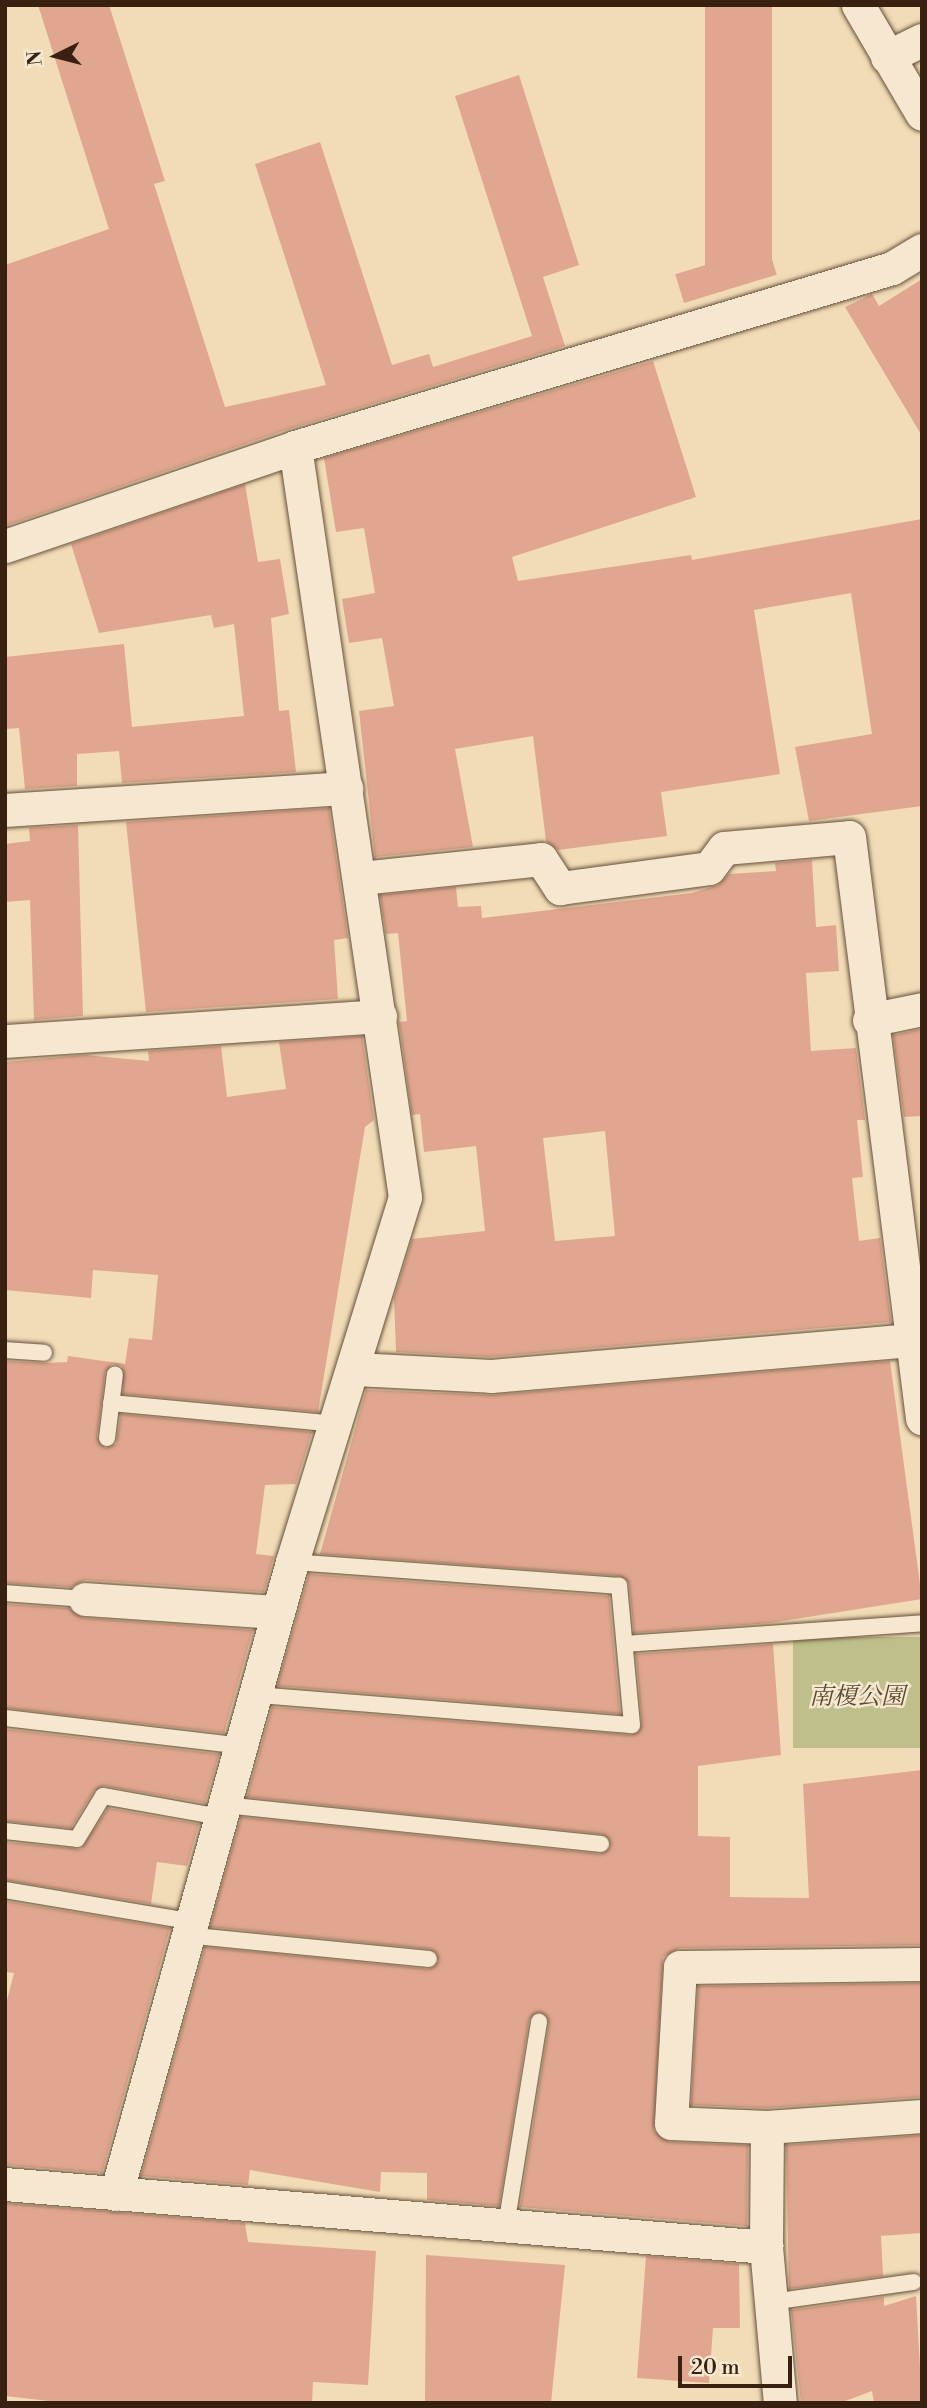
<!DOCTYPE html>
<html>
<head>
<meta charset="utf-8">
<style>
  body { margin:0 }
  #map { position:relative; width:927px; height:2408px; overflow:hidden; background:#f1dcb7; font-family:"Libre Bodoni","Noto Serif JP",serif }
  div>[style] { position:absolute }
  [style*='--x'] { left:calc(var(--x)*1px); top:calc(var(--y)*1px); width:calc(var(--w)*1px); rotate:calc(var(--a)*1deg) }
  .green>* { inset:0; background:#bfbf8b; transform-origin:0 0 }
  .building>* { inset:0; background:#e1a690; transform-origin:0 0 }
  .roads { filter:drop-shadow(0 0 2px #67503a) drop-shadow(0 0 2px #67503a) }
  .lane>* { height:16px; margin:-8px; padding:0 8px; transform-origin:8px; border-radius:8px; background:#f6e8d0 }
  .street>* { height:33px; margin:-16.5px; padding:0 16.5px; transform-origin:16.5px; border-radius:16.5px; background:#f6e8d0 }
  span { translate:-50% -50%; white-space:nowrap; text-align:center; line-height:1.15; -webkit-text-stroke:5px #f6e8d0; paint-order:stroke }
  .park-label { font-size:24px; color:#5a4830; font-style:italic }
  .frame { position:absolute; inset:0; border:7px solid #392111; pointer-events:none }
  .north { position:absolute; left:21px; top:21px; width:70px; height:70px; -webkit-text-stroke:5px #f6e8d0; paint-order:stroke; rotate:264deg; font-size:19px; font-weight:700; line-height:28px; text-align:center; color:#392111 }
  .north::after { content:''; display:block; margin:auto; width:24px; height:32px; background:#392111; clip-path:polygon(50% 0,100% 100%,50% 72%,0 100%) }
  .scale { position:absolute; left:678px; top:2356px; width:114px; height:32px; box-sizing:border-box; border:4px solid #392111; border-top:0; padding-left:9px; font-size:21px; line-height:24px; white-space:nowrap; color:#392111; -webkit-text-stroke:5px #f6e8d0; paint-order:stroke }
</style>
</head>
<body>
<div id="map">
  <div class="green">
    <div style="left:922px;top:1637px;width:111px;height:129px;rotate:90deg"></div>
  </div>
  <div class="building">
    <div style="clip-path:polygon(38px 5px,109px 5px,165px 181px,154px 184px,225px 407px,326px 385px,255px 164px,320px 142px,392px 365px,429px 354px,433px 367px,532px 336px,455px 96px,519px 75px,579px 265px,543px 277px,565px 346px,289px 429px,5px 526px,5px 265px,109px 229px)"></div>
    <div style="left:705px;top:5px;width:67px;height:261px"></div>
    <div style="left:768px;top:246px;width:30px;height:97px;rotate:73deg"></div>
    <div style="clip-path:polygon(922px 279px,922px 436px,845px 307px,872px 294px,879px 306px)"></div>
    <div style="clip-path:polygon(653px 361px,696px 497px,512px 557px,518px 581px,691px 555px,692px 560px,922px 519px,922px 806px,809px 821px,795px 747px,872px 734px,851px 593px,754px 610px,780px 774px,661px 792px,667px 836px,558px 850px,546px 841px,533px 736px,455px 749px,473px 847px,375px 857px,359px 711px,394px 706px,382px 638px,349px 643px,342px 599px,375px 593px,364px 528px,336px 532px,324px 458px)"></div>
    <div style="clip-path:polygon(245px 484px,258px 562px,280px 559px,289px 614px,271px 618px,279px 711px,289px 710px,296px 772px,122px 783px,119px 751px,77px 754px,77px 786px,25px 789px,19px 728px,5px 729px,5px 657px,124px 644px,132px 727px,244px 716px,234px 624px,214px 628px,211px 615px,99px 633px,71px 544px)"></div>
    <div style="clip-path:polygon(329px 808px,348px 938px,334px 940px,338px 999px,146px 1012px,126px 822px)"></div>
    <div style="clip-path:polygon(78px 825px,83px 1016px,34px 1020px,30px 900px,5px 902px,5px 844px,30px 841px,29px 828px)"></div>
    <div style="clip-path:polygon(evenodd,812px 860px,816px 927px,836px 925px,839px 971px,806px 973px,811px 1051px,856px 1048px,865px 1120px,857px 1120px,863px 1177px,852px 1178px,859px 1241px,880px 1238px,891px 1322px,491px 1357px,396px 1352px,394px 1298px,412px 1239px,485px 1231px,476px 1146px,424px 1152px,420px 1114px,412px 1115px,399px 1022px,407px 1021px,398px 933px,386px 934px,380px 895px,456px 887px,458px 907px,481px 906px,482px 918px,692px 893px,718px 885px,729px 874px,776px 871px,775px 863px,812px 860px,605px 1131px,615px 1236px,555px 1241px,543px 1138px,605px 1131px)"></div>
    <div style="clip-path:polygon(922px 1029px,922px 1116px,904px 1117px,893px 1035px)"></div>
    <div style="clip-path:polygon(362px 1036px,374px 1120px,365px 1127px,318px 1412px,123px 1394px,122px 1366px,112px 1364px,105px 1373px,97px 1437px,105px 1448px,116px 1444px,121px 1414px,312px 1432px,296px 1484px,265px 1485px,256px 1554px,274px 1556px,264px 1592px,86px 1580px,70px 1587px,5px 1583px,6px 1361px,43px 1363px,67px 1362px,68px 1356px,125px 1364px,129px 1338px,152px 1340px,158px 1275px,93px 1270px,91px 1298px,5px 1290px,5px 1062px,85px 1055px,149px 1061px,148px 1051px,221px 1046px,227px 1097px,286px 1089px,279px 1042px)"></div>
    <div style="clip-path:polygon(890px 1361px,922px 1599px,770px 1623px,634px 1633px,629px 1584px,620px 1576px,320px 1554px,366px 1390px,493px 1395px)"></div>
    <div style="clip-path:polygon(309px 1574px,609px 1596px,620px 1714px,277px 1686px)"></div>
    <div style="clip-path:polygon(5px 1604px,68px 1608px,84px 1618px,253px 1630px,224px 1733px,5px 1708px)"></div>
    <div style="clip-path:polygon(773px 1644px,781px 1755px,698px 1766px,698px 1836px,730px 1837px,730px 1897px,809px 1898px,803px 1784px,922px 1770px,922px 1945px,680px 1948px,663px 1957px,654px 2131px,670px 2142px,748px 2145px,747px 2226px,520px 2207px,549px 2024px,540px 2012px,529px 2020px,499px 2206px,427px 2200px,427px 2173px,381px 2172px,380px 2192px,250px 2170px,248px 2185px,141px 2176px,205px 1947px,428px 1969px,439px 1961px,430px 1949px,210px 1927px,241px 1817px,600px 1854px,611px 1846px,602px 1834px,247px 1797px,272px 1707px,632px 1735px,642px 1724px,636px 1654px)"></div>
    <div style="clip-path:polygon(5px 1729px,219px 1754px,205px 1803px,104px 1786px,94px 1791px,71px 1828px,5px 1821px)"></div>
    <div style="clip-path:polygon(108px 1808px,199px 1824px,187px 1866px,157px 1862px,151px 1904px,5px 1880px,5px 1842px,81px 1849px)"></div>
    <div style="clip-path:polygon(5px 1901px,170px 1928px,102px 2173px,5px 2165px,5px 2008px,14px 1973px,5px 1972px)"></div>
    <div style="clip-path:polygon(922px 1983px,922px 2097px,767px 2108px,691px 2105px,698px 1986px)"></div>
    <div style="clip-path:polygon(922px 2135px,921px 2233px,881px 2236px,883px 2276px,789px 2289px,786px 2145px)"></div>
    <div style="clip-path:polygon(5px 2203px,245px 2223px,248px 2242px,376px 2251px,368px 2385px,313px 2382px,312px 2403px,66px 2403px,5px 2396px)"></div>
    <div style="clip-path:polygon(426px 2255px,565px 2265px,551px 2403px,425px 2403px)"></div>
    <div style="clip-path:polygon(646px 2256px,739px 2264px,740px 2328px,713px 2328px,709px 2383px,637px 2378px)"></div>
    <div style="clip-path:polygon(916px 2296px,922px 2403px,874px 2403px,872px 2391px,840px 2403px,801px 2403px,791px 2310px,884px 2297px,884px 2306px)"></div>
  </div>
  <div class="roads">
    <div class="lane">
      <div style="--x:5;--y:1350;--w:39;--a:4"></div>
      <div style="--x:111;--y:1403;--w:227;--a:5.3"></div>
      <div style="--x:107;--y:1438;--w:64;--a:-82.9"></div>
      <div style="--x:5;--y:1593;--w:80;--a:4.3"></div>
      <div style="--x:625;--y:1644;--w:298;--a:-4"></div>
      <div style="--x:258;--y:1695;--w:375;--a:4.6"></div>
      <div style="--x:632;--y:1725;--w:140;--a:-95.3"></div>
      <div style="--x:619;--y:1586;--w:328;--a:-175.8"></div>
      <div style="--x:5;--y:1718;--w:240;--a:6.7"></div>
      <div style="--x:225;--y:1805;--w:378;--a:5.9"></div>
      <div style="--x:5;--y:1831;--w:72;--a:6.3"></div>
      <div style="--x:77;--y:1839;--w:50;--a:-58.8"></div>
      <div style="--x:103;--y:1796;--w:120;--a:10.1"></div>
      <div style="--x:5;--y:1890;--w:187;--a:9.6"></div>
      <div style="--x:185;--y:1935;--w:245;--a:5.6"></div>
      <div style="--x:506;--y:2226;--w:207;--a:-80.8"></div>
      <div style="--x:771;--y:2302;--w:144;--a:-8"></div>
    </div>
    <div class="street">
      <div style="--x:858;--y:5;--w:126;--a:59.6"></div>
      <div style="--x:887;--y:57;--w:39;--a:-26"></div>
      <div style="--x:5;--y:546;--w:306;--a:-18.8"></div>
      <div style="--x:295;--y:447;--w:623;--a:-16.69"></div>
      <div style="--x:892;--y:268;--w:35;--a:-31"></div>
      <div style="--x:5;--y:810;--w:342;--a:-3.7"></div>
      <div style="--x:361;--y:878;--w:181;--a:-6"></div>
      <div style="--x:541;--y:859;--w:35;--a:57"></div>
      <div style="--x:560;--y:888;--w:150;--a:-7.6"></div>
      <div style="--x:709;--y:868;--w:25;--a:-53"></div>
      <div style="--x:724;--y:848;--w:125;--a:-5"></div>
      <div style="--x:849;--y:837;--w:586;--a:82.84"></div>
      <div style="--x:869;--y:1020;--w:54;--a:-11.7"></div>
      <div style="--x:5;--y:1041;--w:376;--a:-3.8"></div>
      <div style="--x:355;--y:1369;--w:136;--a:2.9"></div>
      <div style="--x:491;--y:1376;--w:433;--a:-4.9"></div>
      <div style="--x:85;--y:1599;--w:193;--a:3.9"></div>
      <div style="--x:922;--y:1964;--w:242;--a:179.3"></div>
      <div style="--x:680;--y:1967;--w:156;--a:93.3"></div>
      <div style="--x:671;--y:2123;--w:96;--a:2.4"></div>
      <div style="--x:767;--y:2127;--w:155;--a:-4.1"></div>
      <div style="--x:767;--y:2127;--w:120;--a:90.5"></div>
      <div style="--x:766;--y:2247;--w:157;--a:84.9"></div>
      <div style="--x:5;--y:2184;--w:764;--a:4.73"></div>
      <div style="--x:116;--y:2194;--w:656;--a:-74.44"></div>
      <div style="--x:292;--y:1562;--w:382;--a:-72.8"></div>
      <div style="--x:405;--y:1197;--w:758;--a:-98.34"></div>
    </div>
  </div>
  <div class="park-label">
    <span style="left:857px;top:1698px">南榎公園</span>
  </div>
  <div class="frame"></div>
  <div class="north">N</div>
  <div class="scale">20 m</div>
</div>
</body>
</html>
